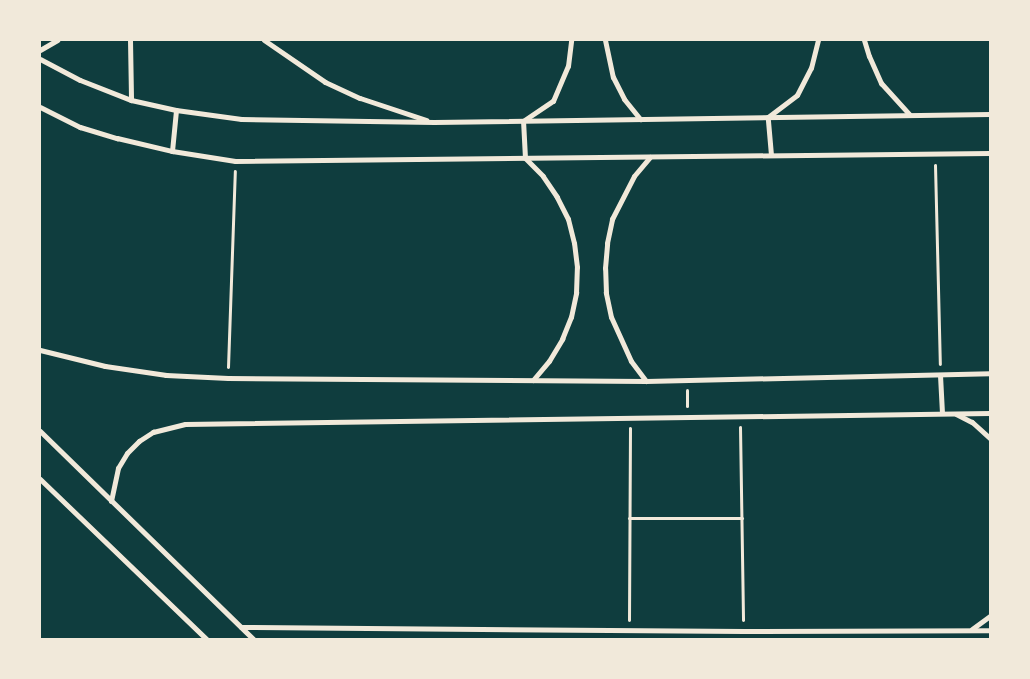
<!DOCTYPE html>
<html>
<head>
<meta charset="utf-8">
<style>
  body { margin:0 }
  #map { position:relative; width:1030px; height:679px; overflow:hidden; background:#0f3d3e; font-family:Figtree,sans-serif }
  div>[style] { position:absolute }
  [style*='--x'] { left:calc(var(--x)*1px); top:calc(var(--y)*1px); width:calc(var(--w)*1px); rotate:calc(var(--a)*1deg) }
  .path>* { height:3px; margin:-1.5px; padding:0 1.5px; transform-origin:1.5px; border-radius:1.5px; background:#f1e9da }
  .minor>* { height:5px; margin:-2.5px; padding:0 2.5px; transform-origin:2.5px; border-radius:2.5px; background:#f1e9da }
  span { translate:-50% -50%; white-space:nowrap; text-align:center; line-height:1.15; -webkit-text-stroke:5px #f1e9da; paint-order:stroke }
  .frame { position:absolute; inset:0; border:41px solid #f1e9da; pointer-events:none }
</style>
</head>
<body>
<div id="map">
  <div class="path">
    <div style="--x:935;--y:165;--w:199;--a:88.6"></div>
    <div style="--x:228;--y:367;--w:196;--a:-88"></div>
    <div style="--x:687;--y:406;--w:16;--a:-90"></div>
    <div style="--x:740;--y:427;--w:193;--a:89.1"></div>
    <div style="--x:629;--y:518;--w:113;--a:0"></div>
    <div style="--x:629;--y:620;--w:192;--a:-89.7"></div>
  </div>
  <div class="minor">
    <div style="--x:130;--y:40;--w:60;--a:89"></div>
    <div style="--x:264;--y:40;--w:74;--a:34.5"></div>
    <div style="--x:325;--y:82;--w:38;--a:25"></div>
    <div style="--x:360;--y:98;--w:70;--a:18.4"></div>
    <div style="--x:605;--y:40;--w:38;--a:78"></div>
    <div style="--x:613;--y:77;--w:25;--a:63"></div>
    <div style="--x:624;--y:99;--w:26;--a:51"></div>
    <div style="--x:864;--y:40;--w:17;--a:73"></div>
    <div style="--x:869;--y:56;--w:30;--a:66"></div>
    <div style="--x:881;--y:83;--w:43;--a:47.8"></div>
    <div style="--x:40;--y:50;--w:20;--a:-30"></div>
    <div style="--x:40;--y:59;--w:45;--a:27.7"></div>
    <div style="--x:80;--y:80;--w:55;--a:21.4"></div>
    <div style="--x:131;--y:100;--w:46;--a:12.5"></div>
    <div style="--x:176;--y:110;--w:66;--a:7.9"></div>
    <div style="--x:241;--y:119;--w:193;--a:0.9"></div>
    <div style="--x:434;--y:122;--w:556;--a:-0.82"></div>
    <div style="--x:40;--y:107;--w:45;--a:26.6"></div>
    <div style="--x:80;--y:127;--w:39;--a:17"></div>
    <div style="--x:117;--y:138;--w:57;--a:13.3"></div>
    <div style="--x:172;--y:151;--w:64;--a:9"></div>
    <div style="--x:235;--y:161;--w:755;--a:-0.61"></div>
    <div style="--x:172;--y:151;--w:41;--a:-84.4"></div>
    <div style="--x:771;--y:155;--w:38;--a:-95"></div>
    <div style="--x:768;--y:117;--w:36;--a:-37"></div>
    <div style="--x:797;--y:95;--w:30;--a:-63"></div>
    <div style="--x:811;--y:68;--w:29;--a:-76"></div>
    <div style="--x:40;--y:350;--w:67;--a:13.8"></div>
    <div style="--x:105;--y:366;--w:62;--a:8.4"></div>
    <div style="--x:166;--y:375;--w:62;--a:2.8"></div>
    <div style="--x:228;--y:378;--w:418;--a:0.4"></div>
    <div style="--x:646;--y:381;--w:344;--a:-1.3"></div>
    <div style="--x:940;--y:375;--w:38;--a:87"></div>
    <div style="--x:533;--y:380;--w:25;--a:-50"></div>
    <div style="--x:549;--y:361;--w:26;--a:-59"></div>
    <div style="--x:562;--y:339;--w:24;--a:-68"></div>
    <div style="--x:571;--y:317;--w:25;--a:-78"></div>
    <div style="--x:576;--y:293;--w:26;--a:-88"></div>
    <div style="--x:577;--y:267;--w:24;--a:-97"></div>
    <div style="--x:574;--y:243;--w:25;--a:-104"></div>
    <div style="--x:568;--y:219;--w:25;--a:-117"></div>
    <div style="--x:557;--y:197;--w:25;--a:-124"></div>
    <div style="--x:543;--y:176;--w:25;--a:-135"></div>
    <div style="--x:525;--y:158;--w:37;--a:-93"></div>
    <div style="--x:523;--y:121;--w:36;--a:-34"></div>
    <div style="--x:553;--y:101;--w:38;--a:-67"></div>
    <div style="--x:568;--y:66;--w:26;--a:-83"></div>
    <div style="--x:646;--y:381;--w:25;--a:-127"></div>
    <div style="--x:631;--y:361;--w:48;--a:-114.4"></div>
    <div style="--x:611;--y:317;--w:25;--a:-102"></div>
    <div style="--x:606;--y:293;--w:25;--a:-92"></div>
    <div style="--x:605;--y:268;--w:25;--a:-85"></div>
    <div style="--x:607;--y:243;--w:25;--a:-78"></div>
    <div style="--x:612;--y:219;--w:48;--a:-62.9"></div>
    <div style="--x:634;--y:176;--w:25;--a:-50"></div>
    <div style="--x:956;--y:414;--w:18;--a:27"></div>
    <div style="--x:972;--y:422;--w:24;--a:42"></div>
    <div style="--x:40;--y:431;--w:298;--a:44.3"></div>
    <div style="--x:40;--y:479;--w:231;--a:43.9"></div>
    <div style="--x:111;--y:501;--w:34;--a:-78"></div>
    <div style="--x:118;--y:468;--w:17;--a:-59"></div>
    <div style="--x:127;--y:453;--w:17;--a:-45"></div>
    <div style="--x:139;--y:441;--w:17;--a:-33"></div>
    <div style="--x:153;--y:432;--w:33;--a:-14"></div>
    <div style="--x:185;--y:424;--w:805;--a:-0.78"></div>
    <div style="--x:241;--y:627;--w:503;--a:0.46"></div>
    <div style="--x:744;--y:631;--w:246;--a:-0.2"></div>
    <div style="--x:972;--y:629;--w:22;--a:-36"></div>
  </div>
  <div class="frame"></div>
</div>
</body>
</html>
